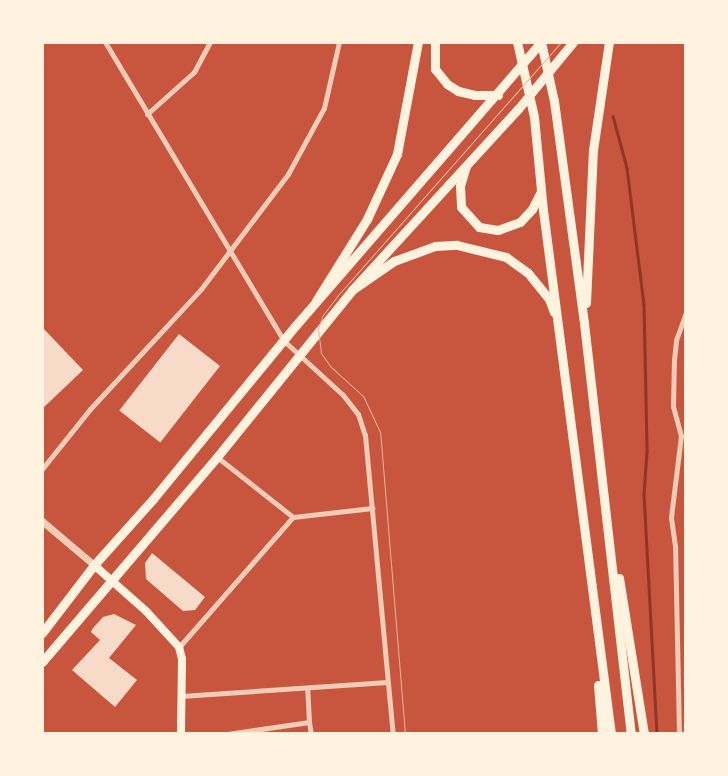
<!DOCTYPE html>
<html>
<head>
<meta charset="utf-8">
<style>
  body { margin:0 }
  #map { position:relative; width:728px; height:776px; overflow:hidden; background:#c8553d; font-family:Signika,sans-serif }
  div>[style] { position:absolute }
  [style*='--x'] { left:calc(var(--x)*1px); top:calc(var(--y)*1px); width:calc(var(--w)*1px); rotate:calc(var(--a)*1deg) }
  .stream>* { height:2.5px; margin:-1.25px; padding:0 1.25px; transform-origin:1.25px; border-radius:1.25px; background:#8f3625 }
  .building>* { inset:0; background:#f7dbc8; transform-origin:0 0 }
  .minor>* { height:5px; margin:-2.5px; padding:0 2.5px; transform-origin:2.5px; border-radius:2.5px; background:#f1ccb7 }
  .tertiary>* { height:7px; margin:-3.5px; padding:0 3.5px; transform-origin:3.5px; border-radius:3.5px; background:#f1ccb7 }
  .secondary>* { height:8px; margin:-4px; padding:0 4px; transform-origin:4px; border-radius:4px; background:#fff3e0 }
  .primary>* { height:9px; margin:-4.5px; padding:0 4.5px; transform-origin:4.5px; border-radius:4.5px; background:#fff3e0 }
  .trunk>* { height:9px; margin:-4.5px; padding:0 4.5px; transform-origin:4.5px; border-radius:4.5px; background:#fff3e0 }
  .tram>* { height:1px; margin:-0.5px; padding:0 0.5px; transform-origin:0.5px; border-radius:0.5px; background:#e9b49f }
  span { translate:-50% -50%; white-space:nowrap; text-align:center; line-height:1.15; -webkit-text-stroke:4.5px #fff3e0; paint-order:stroke }
  .frame { position:absolute; inset:0; border:44px solid #fff3e0; pointer-events:none }
</style>
</head>
<body>
<div id="map">
  <div class="stream">
    <div style="--x:613;--y:116;--w:54;--a:74.9"></div>
    <div style="--x:627;--y:168;--w:137;--a:82.9"></div>
    <div style="--x:644;--y:304;--w:148;--a:88.8"></div>
    <div style="--x:647;--y:452;--w:42;--a:94.1"></div>
    <div style="--x:644;--y:494;--w:240;--a:86.9"></div>
  </div>
  <div class="building">
    <div style="clip-path:polygon(42px 327px,83px 370px,42px 409px)"></div>
    <div style="left:179px;top:334px;width:52px;height:97px;rotate:38deg"></div>
    <div style="clip-path:polygon(152px 553px,205px 597px,195px 610px,183px 611px,146px 579px,145px 563px)"></div>
    <div style="clip-path:polygon(114px 614px,136px 625px,109px 658px,137px 680px,115px 707px,72px 670px,100px 640px,91px 632px,93px 628px,103px 617px)"></div>
  </div>
  <div class="minor">
    <div style="--x:105;--y:42;--w:347;--a:59.1"></div>
    <div style="--x:283;--y:340;--w:81;--a:42.5"></div>
    <div style="--x:343;--y:395;--w:24;--a:52"></div>
    <div style="--x:358;--y:414;--w:22;--a:72"></div>
    <div style="--x:365;--y:435;--w:300;--a:84.7"></div>
    <div style="--x:147;--y:114;--w:63;--a:-41.8"></div>
    <div style="--x:194;--y:72;--w:34;--a:-62"></div>
    <div style="--x:217;--y:457;--w:97;--a:38.3"></div>
    <div style="--x:42;--y:469;--w:77;--a:-51.3"></div>
    <div style="--x:90;--y:409;--w:163;--a:-47.2"></div>
    <div style="--x:201;--y:289;--w:144;--a:-52.9"></div>
    <div style="--x:288;--y:174;--w:75;--a:-61.4"></div>
    <div style="--x:324;--y:108;--w:68;--a:-77.2"></div>
    <div style="--x:179;--y:647;--w:173;--a:-48.8"></div>
    <div style="--x:293;--y:517;--w:80;--a:-6.5"></div>
    <div style="--x:181;--y:696;--w:207;--a:-3.9"></div>
    <div style="--x:309;--y:722;--w:12;--a:81"></div>
    <div style="--x:227;--y:734;--w:83;--a:-8.3"></div>
    <div style="--x:309;--y:722;--w:34;--a:-93"></div>
    <div style="--x:679;--y:734;--w:188;--a:-91.2"></div>
    <div style="--x:675;--y:546;--w:29;--a:-98"></div>
    <div style="--x:671;--y:517;--w:82;--a:-83"></div>
    <div style="--x:681;--y:436;--w:31;--a:-105"></div>
    <div style="--x:673;--y:406;--w:46;--a:-88.8"></div>
    <div style="--x:674;--y:360;--w:20;--a:-84"></div>
    <div style="--x:676;--y:340;--w:30;--a:-70"></div>
  </div>
  <div class="tertiary">
    <div style="--x:42;--y:521;--w:68;--a:40.2"></div>
  </div>
  <div class="secondary">
    <div style="--x:94;--y:565;--w:69;--a:41.5"></div>
    <div style="--x:146;--y:611;--w:49;--a:47.5"></div>
    <div style="--x:179;--y:647;--w:12;--a:76"></div>
    <div style="--x:182;--y:659;--w:75;--a:90.8"></div>
  </div>
  <div class="primary">
    <div style="--x:42;--y:633;--w:86;--a:-52.6"></div>
    <div style="--x:94;--y:565;--w:89;--a:-48.2"></div>
    <div style="--x:153;--y:499;--w:225;--a:-50.6"></div>
    <div style="--x:296;--y:325;--w:374;--a:-49.1"></div>
    <div style="--x:42;--y:662;--w:270;--a:-49.5"></div>
    <div style="--x:217;--y:457;--w:215;--a:-51"></div>
    <div style="--x:352;--y:290;--w:246;--a:-47.5"></div>
    <div style="--x:518;--y:109;--w:87;--a:-50.6"></div>
  </div>
  <div class="trunk">
    <div style="--x:435;--y:42;--w:27;--a:90"></div>
    <div style="--x:435;--y:69;--w:19;--a:51"></div>
    <div style="--x:447;--y:84;--w:13;--a:32"></div>
    <div style="--x:458;--y:91;--w:17;--a:13"></div>
    <div style="--x:475;--y:95;--w:23;--a:0"></div>
    <div style="--x:517;--y:42;--w:77;--a:77.2"></div>
    <div style="--x:534;--y:117;--w:93;--a:84.5"></div>
    <div style="--x:543;--y:210;--w:528;--a:82.61"></div>
    <div style="--x:541;--y:42;--w:60;--a:77.6"></div>
    <div style="--x:554;--y:101;--w:224;--a:82.3"></div>
    <div style="--x:584;--y:323;--w:414;--a:83.5"></div>
    <div style="--x:466;--y:166;--w:21;--a:107"></div>
    <div style="--x:460;--y:186;--w:21;--a:87"></div>
    <div style="--x:461;--y:207;--w:27;--a:48"></div>
    <div style="--x:479;--y:227;--w:19;--a:9"></div>
    <div style="--x:498;--y:230;--w:23;--a:-20"></div>
    <div style="--x:520;--y:222;--w:18;--a:-47"></div>
    <div style="--x:532;--y:209;--w:20;--a:-63"></div>
    <div style="--x:352;--y:290;--w:51;--a:-34.6"></div>
    <div style="--x:394;--y:261;--w:44;--a:-20.1"></div>
    <div style="--x:435;--y:246;--w:22;--a:-3"></div>
    <div style="--x:457;--y:245;--w:50;--a:13.8"></div>
    <div style="--x:506;--y:257;--w:27;--a:36"></div>
    <div style="--x:528;--y:273;--w:33;--a:51"></div>
    <div style="--x:549;--y:299;--w:14;--a:69"></div>
    <div style="--x:316;--y:301;--w:97;--a:-58.1"></div>
    <div style="--x:367;--y:219;--w:72;--a:-65.2"></div>
    <div style="--x:397;--y:154;--w:114;--a:-79.4"></div>
    <div style="--x:586;--y:303;--w:153;--a:-87.4"></div>
    <div style="--x:593;--y:150;--w:109;--a:-81.6"></div>
    <div style="--x:619;--y:578;--w:158;--a:80.9"></div>
    <div style="--x:598;--y:685;--w:49;--a:85.3"></div>
  </div>
  <div class="tram">
    <div style="--x:405;--y:734;--w:303;--a:-94.7"></div>
    <div style="--x:380;--y:432;--w:40;--a:-115"></div>
    <div style="--x:363;--y:396;--w:43;--a:-137.8"></div>
    <div style="--x:331;--y:367;--w:17;--a:-126"></div>
    <div style="--x:321;--y:353;--w:25;--a:-97"></div>
    <div style="--x:318;--y:328;--w:14;--a:-69"></div>
    <div style="--x:323;--y:315;--w:26;--a:-53"></div>
    <div style="--x:339;--y:294;--w:336;--a:-48.6"></div>
  </div>
  <div class="frame"></div>
</div>
</body>
</html>
